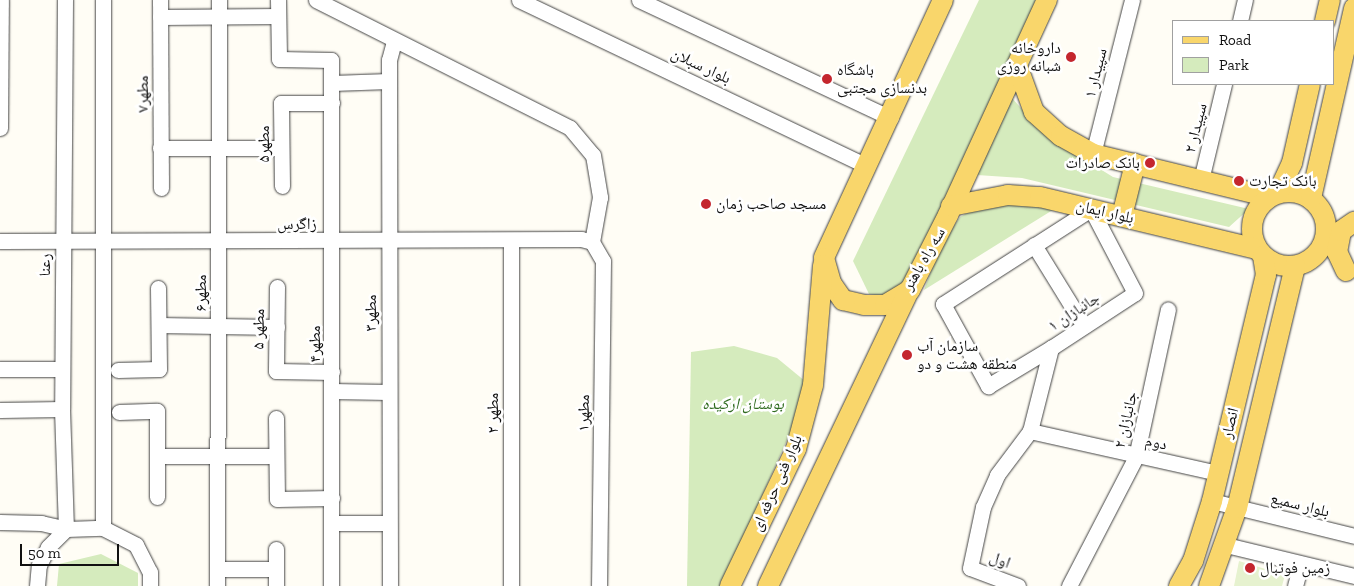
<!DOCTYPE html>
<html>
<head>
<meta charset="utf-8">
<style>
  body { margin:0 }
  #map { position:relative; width:1354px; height:586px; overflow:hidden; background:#fffdf5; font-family:"Zilla Slab","Noto Naskh Arabic",serif }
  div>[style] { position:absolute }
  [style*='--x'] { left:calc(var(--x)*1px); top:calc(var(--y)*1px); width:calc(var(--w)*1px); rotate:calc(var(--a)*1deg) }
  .green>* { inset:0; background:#d5ebbd }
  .pitch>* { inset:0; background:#e6f2cf }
  .roads { filter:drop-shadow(0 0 1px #444) drop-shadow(0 0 1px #444) }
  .minor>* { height:15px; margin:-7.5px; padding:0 7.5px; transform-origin:7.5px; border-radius:7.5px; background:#fff }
  .major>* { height:20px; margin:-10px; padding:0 10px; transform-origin:10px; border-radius:10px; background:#f9d66b }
  .major>.ring { margin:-10px; padding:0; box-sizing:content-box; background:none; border:20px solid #f9d66b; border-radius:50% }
  .dots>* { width:14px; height:14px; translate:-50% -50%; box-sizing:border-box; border:2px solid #fff; border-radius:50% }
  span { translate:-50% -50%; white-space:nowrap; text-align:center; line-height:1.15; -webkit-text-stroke:5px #fff; paint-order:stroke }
  .poi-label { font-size:16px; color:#111 }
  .right { translate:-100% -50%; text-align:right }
  .left { translate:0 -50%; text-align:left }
  .street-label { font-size:16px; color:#111 }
  .park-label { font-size:16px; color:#2f6b1f; font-style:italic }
  .legend { position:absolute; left:1172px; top:20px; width:162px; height:65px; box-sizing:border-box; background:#fff; border:1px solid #a0a0a0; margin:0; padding:6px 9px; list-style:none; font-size:15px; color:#111 }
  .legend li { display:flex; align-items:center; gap:10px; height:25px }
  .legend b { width:25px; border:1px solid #a0a0a0 }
  .scale { position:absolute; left:20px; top:544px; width:99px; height:22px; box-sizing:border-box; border:2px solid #111; border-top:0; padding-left:6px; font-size:15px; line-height:18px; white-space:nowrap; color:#111; -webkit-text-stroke:4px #fff; paint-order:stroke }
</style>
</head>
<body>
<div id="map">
  <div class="green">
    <div style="clip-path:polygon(979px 0,1040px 0,905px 286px,887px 297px,869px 294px,853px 261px)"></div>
    <div style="clip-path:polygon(1012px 98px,1045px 135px,1113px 177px,1249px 209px,1229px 227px,1022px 178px,977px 175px)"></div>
    <div style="clip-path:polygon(1007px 200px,1056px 208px,924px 290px,941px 245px,960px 217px,982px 205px)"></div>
    <div style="clip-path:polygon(734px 346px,777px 358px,811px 386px,722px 586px,687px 586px,691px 352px)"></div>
    <div style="clip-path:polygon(101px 554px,138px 573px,138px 586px,57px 586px,59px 564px)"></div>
  </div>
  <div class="pitch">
    <div style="clip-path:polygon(1239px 561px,1285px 575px,1282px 586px,1234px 586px)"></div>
  </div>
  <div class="roads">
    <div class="minor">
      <div style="--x:65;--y:0;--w:409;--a:90.4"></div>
      <div style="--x:62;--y:409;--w:120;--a:88.1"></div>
      <div style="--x:103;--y:0;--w:528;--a:90"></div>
      <div style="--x:160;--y:0;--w:188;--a:89.7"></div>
      <div style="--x:278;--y:0;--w:59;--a:89"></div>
      <div style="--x:279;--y:59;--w:52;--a:1.1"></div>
      <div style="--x:331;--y:60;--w:526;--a:90"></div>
      <div style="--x:316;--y:0;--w:284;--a:26.7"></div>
      <div style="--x:570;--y:128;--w:35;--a:50"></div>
      <div style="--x:593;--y:155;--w:43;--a:80.5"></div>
      <div style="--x:600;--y:197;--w:46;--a:100.1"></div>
      <div style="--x:519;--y:0;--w:386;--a:25.5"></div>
      <div style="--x:639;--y:0;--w:278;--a:25.1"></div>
      <div style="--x:160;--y:17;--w:118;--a:-0.5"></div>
      <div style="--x:1240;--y:21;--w:22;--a:-77"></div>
      <div style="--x:332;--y:83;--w:57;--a:-2"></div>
      <div style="--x:0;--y:128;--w:128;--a:-89.6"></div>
      <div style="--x:160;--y:148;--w:121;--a:0"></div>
      <div style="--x:1093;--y:154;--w:159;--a:-75.8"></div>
      <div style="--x:1201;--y:180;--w:99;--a:-76.5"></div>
      <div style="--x:282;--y:186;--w:83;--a:-90.7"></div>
      <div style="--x:281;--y:103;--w:51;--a:0"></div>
      <div style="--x:0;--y:241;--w:581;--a:-0.2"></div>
      <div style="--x:581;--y:239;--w:11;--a:15"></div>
      <div style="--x:592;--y:242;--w:22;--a:60"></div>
      <div style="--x:603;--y:261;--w:325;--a:90.7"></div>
      <div style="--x:1034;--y:245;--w:95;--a:58.3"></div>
      <div style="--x:277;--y:287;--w:84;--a:90.7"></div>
      <div style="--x:276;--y:371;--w:56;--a:1"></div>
      <div style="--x:159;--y:325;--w:118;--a:1"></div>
      <div style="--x:0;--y:369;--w:62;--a:0"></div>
      <div style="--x:118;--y:370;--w:41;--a:-1.4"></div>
      <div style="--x:159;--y:369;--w:81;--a:-90.7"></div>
      <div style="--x:332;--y:391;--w:56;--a:1"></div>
      <div style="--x:0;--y:410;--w:62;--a:-0.9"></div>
      <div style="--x:119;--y:412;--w:38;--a:-2"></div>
      <div style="--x:157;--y:411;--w:86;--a:90"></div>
      <div style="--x:276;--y:418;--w:81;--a:89.3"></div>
      <div style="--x:277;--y:499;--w:55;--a:-1"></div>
      <div style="--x:1030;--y:431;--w:193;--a:12.6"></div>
      <div style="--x:158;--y:456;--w:118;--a:0"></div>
      <div style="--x:1212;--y:501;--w:146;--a:13.8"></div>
      <div style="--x:0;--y:522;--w:41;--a:1.4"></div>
      <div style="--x:41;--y:523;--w:26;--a:13"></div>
      <div style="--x:66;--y:529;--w:37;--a:-2"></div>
      <div style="--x:103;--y:528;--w:37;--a:27"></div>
      <div style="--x:136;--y:545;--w:30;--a:63"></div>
      <div style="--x:150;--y:572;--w:14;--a:90"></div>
      <div style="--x:332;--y:523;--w:56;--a:0"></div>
      <div style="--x:1226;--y:545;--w:132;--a:13.6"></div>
      <div style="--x:218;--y:569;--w:58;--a:0"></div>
      <div style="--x:37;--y:586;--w:21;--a:-85"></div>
      <div style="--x:39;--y:565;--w:20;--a:-63"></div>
      <div style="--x:48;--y:547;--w:25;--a:-45"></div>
      <div style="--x:217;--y:586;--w:586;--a:-89.8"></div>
      <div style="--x:276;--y:586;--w:37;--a:-90"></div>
      <div style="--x:390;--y:586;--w:526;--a:-90.11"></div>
      <div style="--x:389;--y:60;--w:20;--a:-75"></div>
      <div style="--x:511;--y:586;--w:346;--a:-90"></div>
      <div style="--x:1018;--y:586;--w:51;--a:-159.4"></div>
      <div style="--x:970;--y:568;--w:62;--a:-78"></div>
      <div style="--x:983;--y:507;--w:35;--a:-66"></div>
      <div style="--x:997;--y:475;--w:55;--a:-53.1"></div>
      <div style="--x:1030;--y:431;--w:86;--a:-75.8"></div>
      <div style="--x:1051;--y:348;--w:100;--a:-33.2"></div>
      <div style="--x:1135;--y:293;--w:95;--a:-117.6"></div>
      <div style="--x:1091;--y:209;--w:176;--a:147.3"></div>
      <div style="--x:943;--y:304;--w:94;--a:61.2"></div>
      <div style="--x:988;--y:386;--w:74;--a:-31.1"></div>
      <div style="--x:1069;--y:586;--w:145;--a:-62.6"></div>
      <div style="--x:1136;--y:457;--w:151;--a:-77.8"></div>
      <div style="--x:1295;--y:586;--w:23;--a:-75"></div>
    </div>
    <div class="major">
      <div style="--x:943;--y:0;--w:284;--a:114.8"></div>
      <div style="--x:824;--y:258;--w:26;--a:74"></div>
      <div style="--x:831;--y:283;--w:21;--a:55"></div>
      <div style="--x:843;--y:300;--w:22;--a:13"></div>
      <div style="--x:864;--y:305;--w:21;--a:0"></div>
      <div style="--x:885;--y:305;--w:29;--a:-31"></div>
      <div style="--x:910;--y:290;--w:84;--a:-63.1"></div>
      <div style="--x:948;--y:215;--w:237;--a:-65.3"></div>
      <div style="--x:1325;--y:21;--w:22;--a:-77"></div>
      <div style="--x:1018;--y:68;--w:47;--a:70"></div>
      <div style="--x:1034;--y:112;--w:36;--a:42"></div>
      <div style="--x:1061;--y:136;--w:37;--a:29"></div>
      <div style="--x:1093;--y:154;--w:181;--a:13.7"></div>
      <div class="ring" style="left:1252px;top:192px;width:54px;height:54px"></div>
      <div style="--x:1278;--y:193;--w:33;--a:-65"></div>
      <div style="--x:1292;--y:163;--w:81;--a:-77.2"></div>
      <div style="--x:1311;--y:198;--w:195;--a:-77.2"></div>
      <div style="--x:951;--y:206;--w:58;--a:-10.9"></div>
      <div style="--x:1008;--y:195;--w:32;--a:4"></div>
      <div style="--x:1040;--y:197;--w:223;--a:13.5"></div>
      <div style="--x:1122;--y:216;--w:54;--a:-76"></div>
      <div style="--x:1346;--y:271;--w:21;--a:-115"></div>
      <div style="--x:1337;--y:252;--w:21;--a:-79"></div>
      <div style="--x:1341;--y:231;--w:16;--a:-35"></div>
      <div style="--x:730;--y:586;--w:152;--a:-64.3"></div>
      <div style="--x:796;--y:449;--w:66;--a:-75.1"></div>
      <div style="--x:813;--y:385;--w:120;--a:-85.2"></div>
      <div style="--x:768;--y:586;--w:328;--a:-64.5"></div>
      <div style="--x:1179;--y:586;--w:29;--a:-61"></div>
      <div style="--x:1193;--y:561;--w:63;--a:-72.4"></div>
      <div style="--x:1212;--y:501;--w:232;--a:-76.6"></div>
      <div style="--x:1266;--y:275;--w:19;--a:-99"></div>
      <div style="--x:1209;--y:586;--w:83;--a:-70.3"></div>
      <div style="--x:1237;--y:508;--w:249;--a:-76.5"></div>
    </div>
  </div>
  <div class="dots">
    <div style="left:1071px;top:57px;background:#c4262e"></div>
    <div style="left:827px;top:79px;background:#c4262e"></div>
    <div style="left:1150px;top:163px;background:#c4262e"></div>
    <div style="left:1239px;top:181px;background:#c4262e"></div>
    <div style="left:706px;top:204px;background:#c4262e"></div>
    <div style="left:907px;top:355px;background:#c4262e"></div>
    <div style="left:1250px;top:568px;background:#c4262e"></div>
  </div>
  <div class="poi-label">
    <span class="right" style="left:1061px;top:57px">داروخانه<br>شبانه روزی</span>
    <span class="left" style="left:837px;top:79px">باشگاه<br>بدنسازی مجتبی</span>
    <span class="right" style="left:1140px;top:163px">بانک صادرات</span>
    <span class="left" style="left:1249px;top:181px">بانک تجارت</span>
    <span class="left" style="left:716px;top:204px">مسجد صاحب زمان</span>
    <span class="left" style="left:917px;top:355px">سازمان آب<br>منطقه هشت و دو</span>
    <span class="left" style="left:1260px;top:568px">زمین فوتبال</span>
  </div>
  <div class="street-label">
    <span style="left:701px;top:66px;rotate:25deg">بلوار سبلان</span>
    <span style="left:1096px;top:73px;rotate:-76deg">سپیدار ۱</span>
    <span style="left:143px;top:94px;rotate:-90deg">مطهر۷</span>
    <span style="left:1196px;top:128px;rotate:-76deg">سپیدار ۲</span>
    <span style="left:264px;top:144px;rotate:-90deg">مطهر۵</span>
    <span style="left:1105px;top:212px;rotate:13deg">بلوار ایمان</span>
    <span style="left:297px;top:224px">زاگرس</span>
    <span style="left:924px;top:259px;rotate:-60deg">سه راه باهنر</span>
    <span style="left:45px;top:265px;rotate:-90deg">رعنا</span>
    <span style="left:201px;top:293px;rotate:-90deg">مطهر۶</span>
    <span style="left:1074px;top:312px;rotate:-33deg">جانبازان ۱</span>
    <span style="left:371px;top:313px;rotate:-90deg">مطهر۳</span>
    <span style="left:259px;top:329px;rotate:-89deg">مطهر ۵</span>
    <span style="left:315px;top:344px;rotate:-90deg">مطهر۴</span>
    <span style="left:493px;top:413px;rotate:-90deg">مطهر ۲</span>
    <span style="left:584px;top:413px;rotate:-89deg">مطهر۱</span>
    <span style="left:1126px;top:420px;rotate:-77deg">جانبازان ۲</span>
    <span style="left:1230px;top:423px;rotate:-76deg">انصار</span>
    <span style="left:1156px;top:443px;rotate:11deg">دوم</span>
    <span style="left:777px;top:483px;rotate:-66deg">بلوار فنی حرفه ای</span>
    <span style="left:1300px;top:505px;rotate:14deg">بلوار سمیع</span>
    <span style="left:1000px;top:560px;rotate:21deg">اول</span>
  </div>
  <div class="park-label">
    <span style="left:743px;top:404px">بوستان ارکیده</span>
  </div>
  <ul class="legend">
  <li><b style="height:6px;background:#f9d66b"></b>Road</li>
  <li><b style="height:14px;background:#d5ebbd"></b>Park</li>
  </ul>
  <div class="scale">50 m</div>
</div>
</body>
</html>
